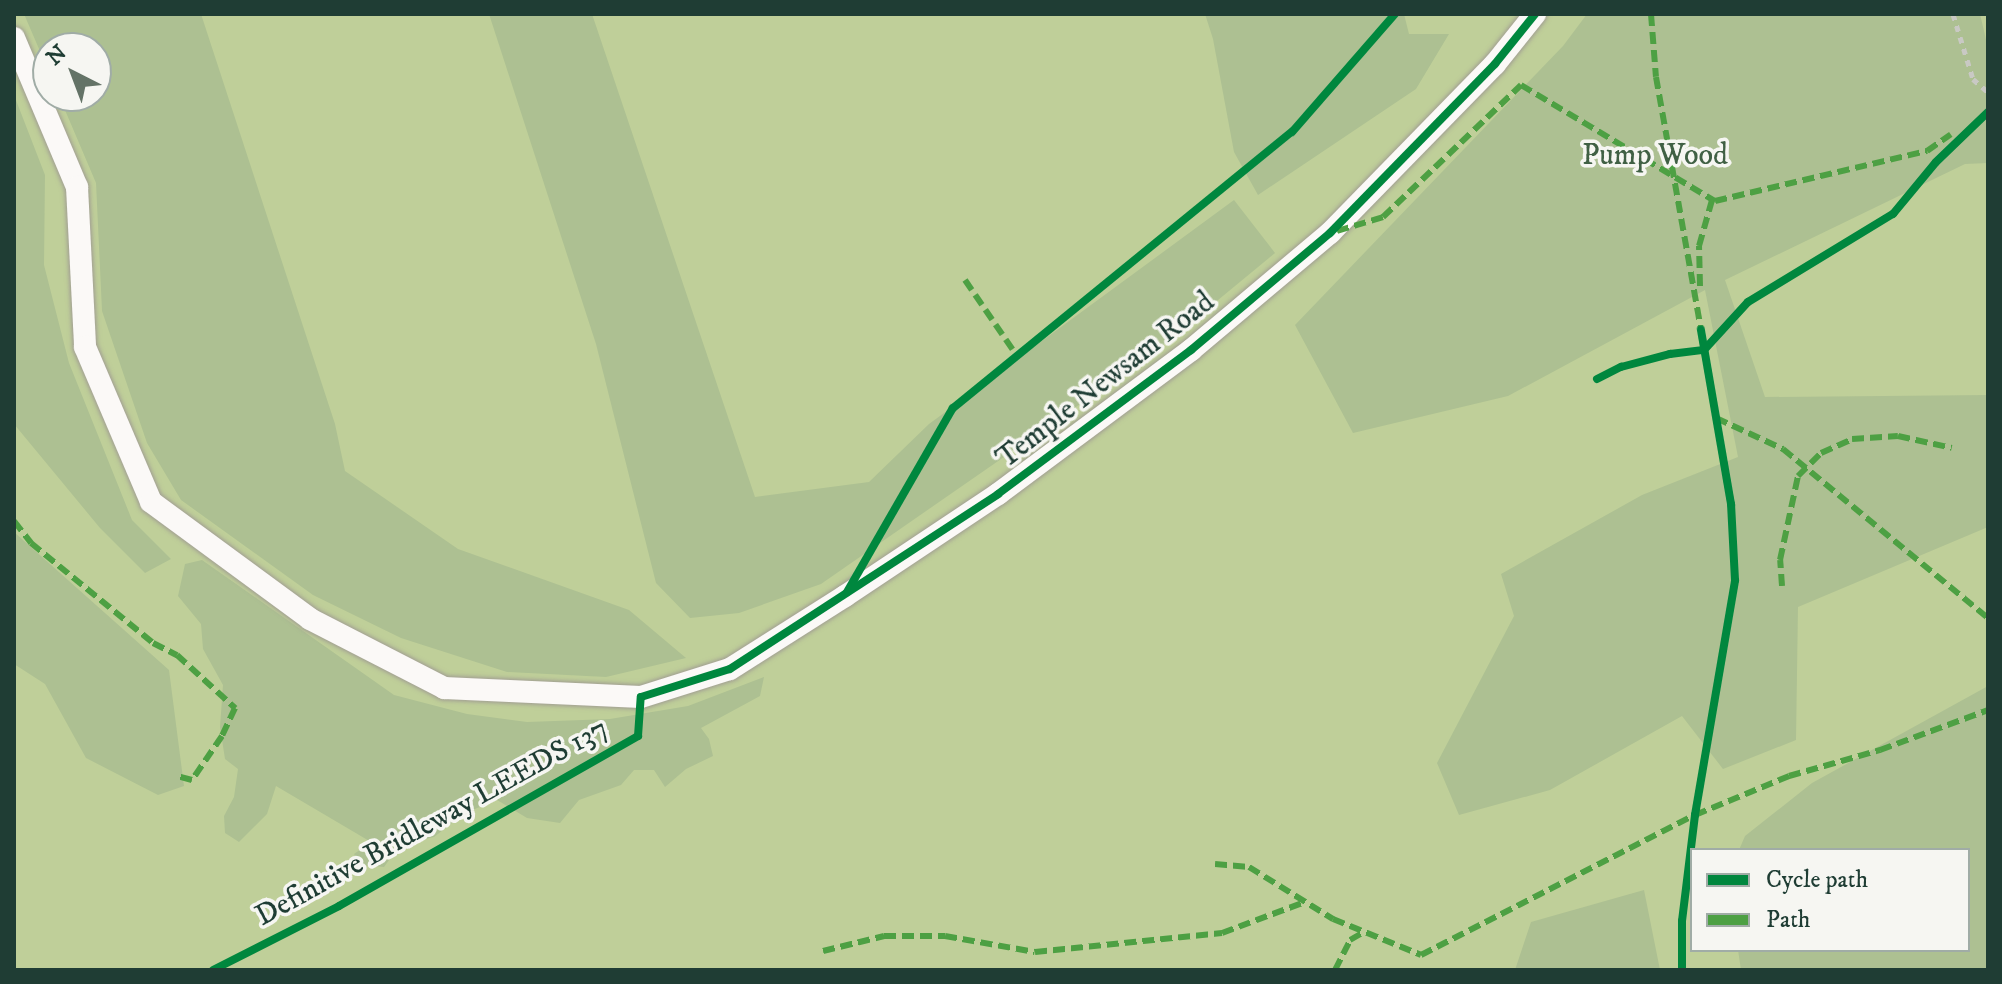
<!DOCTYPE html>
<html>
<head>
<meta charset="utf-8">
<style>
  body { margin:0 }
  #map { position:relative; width:2002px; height:984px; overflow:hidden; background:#e3d8c7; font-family:"IM FELL DW Pica",serif }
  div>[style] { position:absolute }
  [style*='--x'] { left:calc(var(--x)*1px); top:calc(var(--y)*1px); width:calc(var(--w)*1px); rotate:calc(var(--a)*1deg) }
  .green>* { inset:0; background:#bfcf99 }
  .forest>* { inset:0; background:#adc092 }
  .path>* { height:5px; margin-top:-2.5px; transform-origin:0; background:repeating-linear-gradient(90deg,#c9c9c4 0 6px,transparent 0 12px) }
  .roads { filter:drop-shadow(0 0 2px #a19e93) drop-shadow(0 0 2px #a19e93) }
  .minor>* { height:22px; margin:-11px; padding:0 11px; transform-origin:11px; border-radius:11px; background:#fbf9f7 }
  .quiet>* { height:6px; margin-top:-3px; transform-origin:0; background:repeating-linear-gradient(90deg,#4da043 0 12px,transparent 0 18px) }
  .cycleway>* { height:8px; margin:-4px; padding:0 4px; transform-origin:4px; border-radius:4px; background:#00873e }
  span { translate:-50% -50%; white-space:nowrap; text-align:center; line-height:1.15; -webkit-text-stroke:7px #f6f6f2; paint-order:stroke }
  .park-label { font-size:30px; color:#406044 }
  .street-label { font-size:30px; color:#1f3d34 }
  .frame { position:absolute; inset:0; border:16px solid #1f3d34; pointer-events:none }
  .legend { position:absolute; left:1690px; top:848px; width:280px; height:104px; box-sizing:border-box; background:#f6f6f2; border:2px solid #a0aca6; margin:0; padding:10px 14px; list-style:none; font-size:24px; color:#1f3d34 }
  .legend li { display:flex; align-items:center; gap:16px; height:40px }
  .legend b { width:40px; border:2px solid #a0aca6 }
  .north { position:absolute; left:32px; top:32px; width:80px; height:80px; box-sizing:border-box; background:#f6f6f2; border:2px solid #a0aca6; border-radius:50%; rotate:318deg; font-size:22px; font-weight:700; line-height:32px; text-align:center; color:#1f3d34 }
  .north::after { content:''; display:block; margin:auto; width:28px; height:36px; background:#647367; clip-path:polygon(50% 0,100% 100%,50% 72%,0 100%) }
</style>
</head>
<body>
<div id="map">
  <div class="green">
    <div style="clip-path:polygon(evenodd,14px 14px,1988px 14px,1988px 970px,14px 970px,14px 14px,48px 48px,96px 48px,96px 96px,48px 96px,48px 48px,14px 14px,1692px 850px,1968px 850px,1968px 950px,1692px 950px,1692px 850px)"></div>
  </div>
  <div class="forest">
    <div style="clip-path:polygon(24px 14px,201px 14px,335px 424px,345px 471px,458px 549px,629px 610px,686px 658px,606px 677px,507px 672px,401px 638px,313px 595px,181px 500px,147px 443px,102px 311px,96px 183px,59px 96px,96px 96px,96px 48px,48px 48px,48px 70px)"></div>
    <div style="clip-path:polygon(489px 14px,592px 14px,755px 497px,869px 482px,929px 424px,1234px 200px,1275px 253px,1155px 352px,821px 584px,739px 613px,690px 618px,656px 583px,596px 344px)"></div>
    <div style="clip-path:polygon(1205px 14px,1404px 14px,1409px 34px,1449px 34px,1416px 89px,1258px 195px,1234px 152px,1213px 39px)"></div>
    <div style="clip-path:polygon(1587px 14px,1980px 14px,1988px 48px,1988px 163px,1965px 164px,1725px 280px,1765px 397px,1988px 395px,1988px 527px,1798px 607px,1796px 740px,1723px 769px,1682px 716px,1550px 790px,1459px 815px,1437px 763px,1514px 616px,1501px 574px,1642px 495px,1738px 457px,1705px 290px,1508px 396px,1353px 433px,1295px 325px,1563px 46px)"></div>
    <div style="clip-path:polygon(14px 95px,45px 175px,44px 265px,69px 363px,132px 520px,171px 559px,145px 573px,100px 528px,14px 424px)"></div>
    <div style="clip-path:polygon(14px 532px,169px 670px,184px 786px,158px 795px,86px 758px,45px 684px,14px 664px)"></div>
    <div style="clip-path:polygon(202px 560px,394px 695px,467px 714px,527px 722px,610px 719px,688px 706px,764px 677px,760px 696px,701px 728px,709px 739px,713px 756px,686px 769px,665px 787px,654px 770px,634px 770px,621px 785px,579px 800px,560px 823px,527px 818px,497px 800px,465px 813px,434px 837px,400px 845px,384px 867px,362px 865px,354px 854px,371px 842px,276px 786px,267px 814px,239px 842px,225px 833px,224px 816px,234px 797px,238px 769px,225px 759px,220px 727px,223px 685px,203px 649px,201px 624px,178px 596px,185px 564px)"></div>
    <div style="clip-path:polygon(1988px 686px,1988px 970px,1741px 970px,1738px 950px,1968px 950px,1968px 850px,1739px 850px,1745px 836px,1812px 783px)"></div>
    <div style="clip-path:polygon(1644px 890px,1660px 970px,1515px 970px,1531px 922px)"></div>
  </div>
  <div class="path">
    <div style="--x:1953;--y:14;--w:68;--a:72.9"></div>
    <div style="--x:1973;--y:79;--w:20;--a:41"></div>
  </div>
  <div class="roads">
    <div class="minor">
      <div style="--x:14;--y:38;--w:162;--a:67.1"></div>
      <div style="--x:77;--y:187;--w:160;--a:87.1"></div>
      <div style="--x:85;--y:347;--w:168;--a:66.9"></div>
      <div style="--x:151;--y:502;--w:197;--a:36.3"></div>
      <div style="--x:310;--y:619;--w:151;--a:27.2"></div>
      <div style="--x:444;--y:688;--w:197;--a:2.6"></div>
      <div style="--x:641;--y:697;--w:93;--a:-17.5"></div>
      <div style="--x:730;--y:669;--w:136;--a:-32.4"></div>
      <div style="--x:845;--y:596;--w:184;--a:-33.7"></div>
      <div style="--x:998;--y:494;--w:241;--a:-36.7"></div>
      <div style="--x:1191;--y:350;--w:182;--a:-40.1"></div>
      <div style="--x:1330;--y:233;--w:236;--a:-45.7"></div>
      <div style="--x:1495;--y:64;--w:64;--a:-51.3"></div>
    </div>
  </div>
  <div class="quiet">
    <div style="--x:1651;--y:14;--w:63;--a:85.5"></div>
    <div style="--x:1656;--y:77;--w:257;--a:79.9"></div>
    <div style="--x:1337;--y:231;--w:48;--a:-16.9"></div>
    <div style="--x:1383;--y:217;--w:191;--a:-43.7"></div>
    <div style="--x:1521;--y:85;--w:226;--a:30.9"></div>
    <div style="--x:1715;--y:201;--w:218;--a:-13.3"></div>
    <div style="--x:1927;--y:151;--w:29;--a:-35"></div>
    <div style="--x:965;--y:280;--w:92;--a:55.6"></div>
    <div style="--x:1700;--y:286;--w:40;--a:-91.4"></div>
    <div style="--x:1699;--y:246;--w:48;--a:-74.2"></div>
    <div style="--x:1716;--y:418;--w:74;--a:24.8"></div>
    <div style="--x:1783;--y:449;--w:266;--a:39.5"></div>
    <div style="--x:14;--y:521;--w:28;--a:52"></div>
    <div style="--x:31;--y:543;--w:158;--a:39.3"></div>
    <div style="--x:153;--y:643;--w:27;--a:27"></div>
    <div style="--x:177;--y:655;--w:79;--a:42.4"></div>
    <div style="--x:235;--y:708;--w:31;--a:115"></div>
    <div style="--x:222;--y:736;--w:53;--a:124.3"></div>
    <div style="--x:192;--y:780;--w:16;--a:-165"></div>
    <div style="--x:1782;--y:586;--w:26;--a:-94"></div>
    <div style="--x:1780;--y:560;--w:86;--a:-77.9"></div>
    <div style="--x:1798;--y:476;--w:33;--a:-45"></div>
    <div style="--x:1821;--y:453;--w:34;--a:-24"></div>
    <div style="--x:1852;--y:439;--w:46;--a:-3.7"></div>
    <div style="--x:1898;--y:436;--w:55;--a:12.5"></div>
    <div style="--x:1215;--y:864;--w:34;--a:5"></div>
    <div style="--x:1249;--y:867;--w:99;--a:31.8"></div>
    <div style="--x:1333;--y:919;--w:95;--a:22.2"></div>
    <div style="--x:1421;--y:955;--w:308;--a:-27.1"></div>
    <div style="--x:1695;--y:815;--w:102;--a:-22.5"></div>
    <div style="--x:1789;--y:776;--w:95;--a:-15.9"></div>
    <div style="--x:1880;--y:750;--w:115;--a:-20.3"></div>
    <div style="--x:823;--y:951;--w:63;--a:-13.8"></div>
    <div style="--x:884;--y:936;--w:61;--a:0"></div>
    <div style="--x:945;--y:936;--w:91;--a:10.1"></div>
    <div style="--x:1035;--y:952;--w:188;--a:-5.8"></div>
    <div style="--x:1222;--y:933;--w:89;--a:-20.5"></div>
    <div style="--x:1335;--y:970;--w:34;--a:-63"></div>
    <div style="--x:1350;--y:940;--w:16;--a:-30"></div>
  </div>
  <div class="cycleway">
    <div style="--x:1597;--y:379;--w:27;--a:-27"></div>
    <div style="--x:1621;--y:367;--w:51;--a:-14.9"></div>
    <div style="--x:1670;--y:354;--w:34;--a:-7"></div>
    <div style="--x:1704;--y:350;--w:65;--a:-47.5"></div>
    <div style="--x:1748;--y:302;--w:170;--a:-31.3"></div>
    <div style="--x:1893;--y:214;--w:67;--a:-50.4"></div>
    <div style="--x:1936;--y:162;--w:72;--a:-43.9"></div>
    <div style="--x:847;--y:592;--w:212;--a:-60.1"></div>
    <div style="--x:953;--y:408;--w:437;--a:-39.2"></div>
    <div style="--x:1292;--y:132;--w:157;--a:-48.9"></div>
    <div style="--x:213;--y:970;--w:141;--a:-26.9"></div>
    <div style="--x:339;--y:906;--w:344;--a:-29.6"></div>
    <div style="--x:638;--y:736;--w:39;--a:-86"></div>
    <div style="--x:641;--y:697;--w:93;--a:-17.5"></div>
    <div style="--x:730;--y:669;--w:320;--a:-33.1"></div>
    <div style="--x:998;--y:494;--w:241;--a:-36.7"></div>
    <div style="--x:1191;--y:350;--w:182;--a:-40.1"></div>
    <div style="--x:1330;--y:233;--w:236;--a:-45.7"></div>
    <div style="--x:1495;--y:64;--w:64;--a:-51.3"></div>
    <div style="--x:1682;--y:970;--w:49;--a:-90"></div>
    <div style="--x:1682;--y:921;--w:107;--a:-83"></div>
    <div style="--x:1695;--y:815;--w:238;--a:-80.3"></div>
    <div style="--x:1735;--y:580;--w:76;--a:-93"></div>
    <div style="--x:1731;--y:504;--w:177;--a:-99.8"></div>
  </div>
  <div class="park-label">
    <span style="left:1655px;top:156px">Pump Wood</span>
  </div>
  <div class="street-label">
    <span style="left:1106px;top:381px;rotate:-38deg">Temple Newsam Road</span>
    <span style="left:432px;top:823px;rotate:-29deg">Definitive Bridleway LEEDS 137</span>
  </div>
  <div class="frame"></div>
  <ul class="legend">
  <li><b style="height:10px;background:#00873e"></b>Cycle path</li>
  <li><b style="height:10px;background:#4da043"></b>Path</li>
  </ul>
  <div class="north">N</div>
</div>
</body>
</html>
